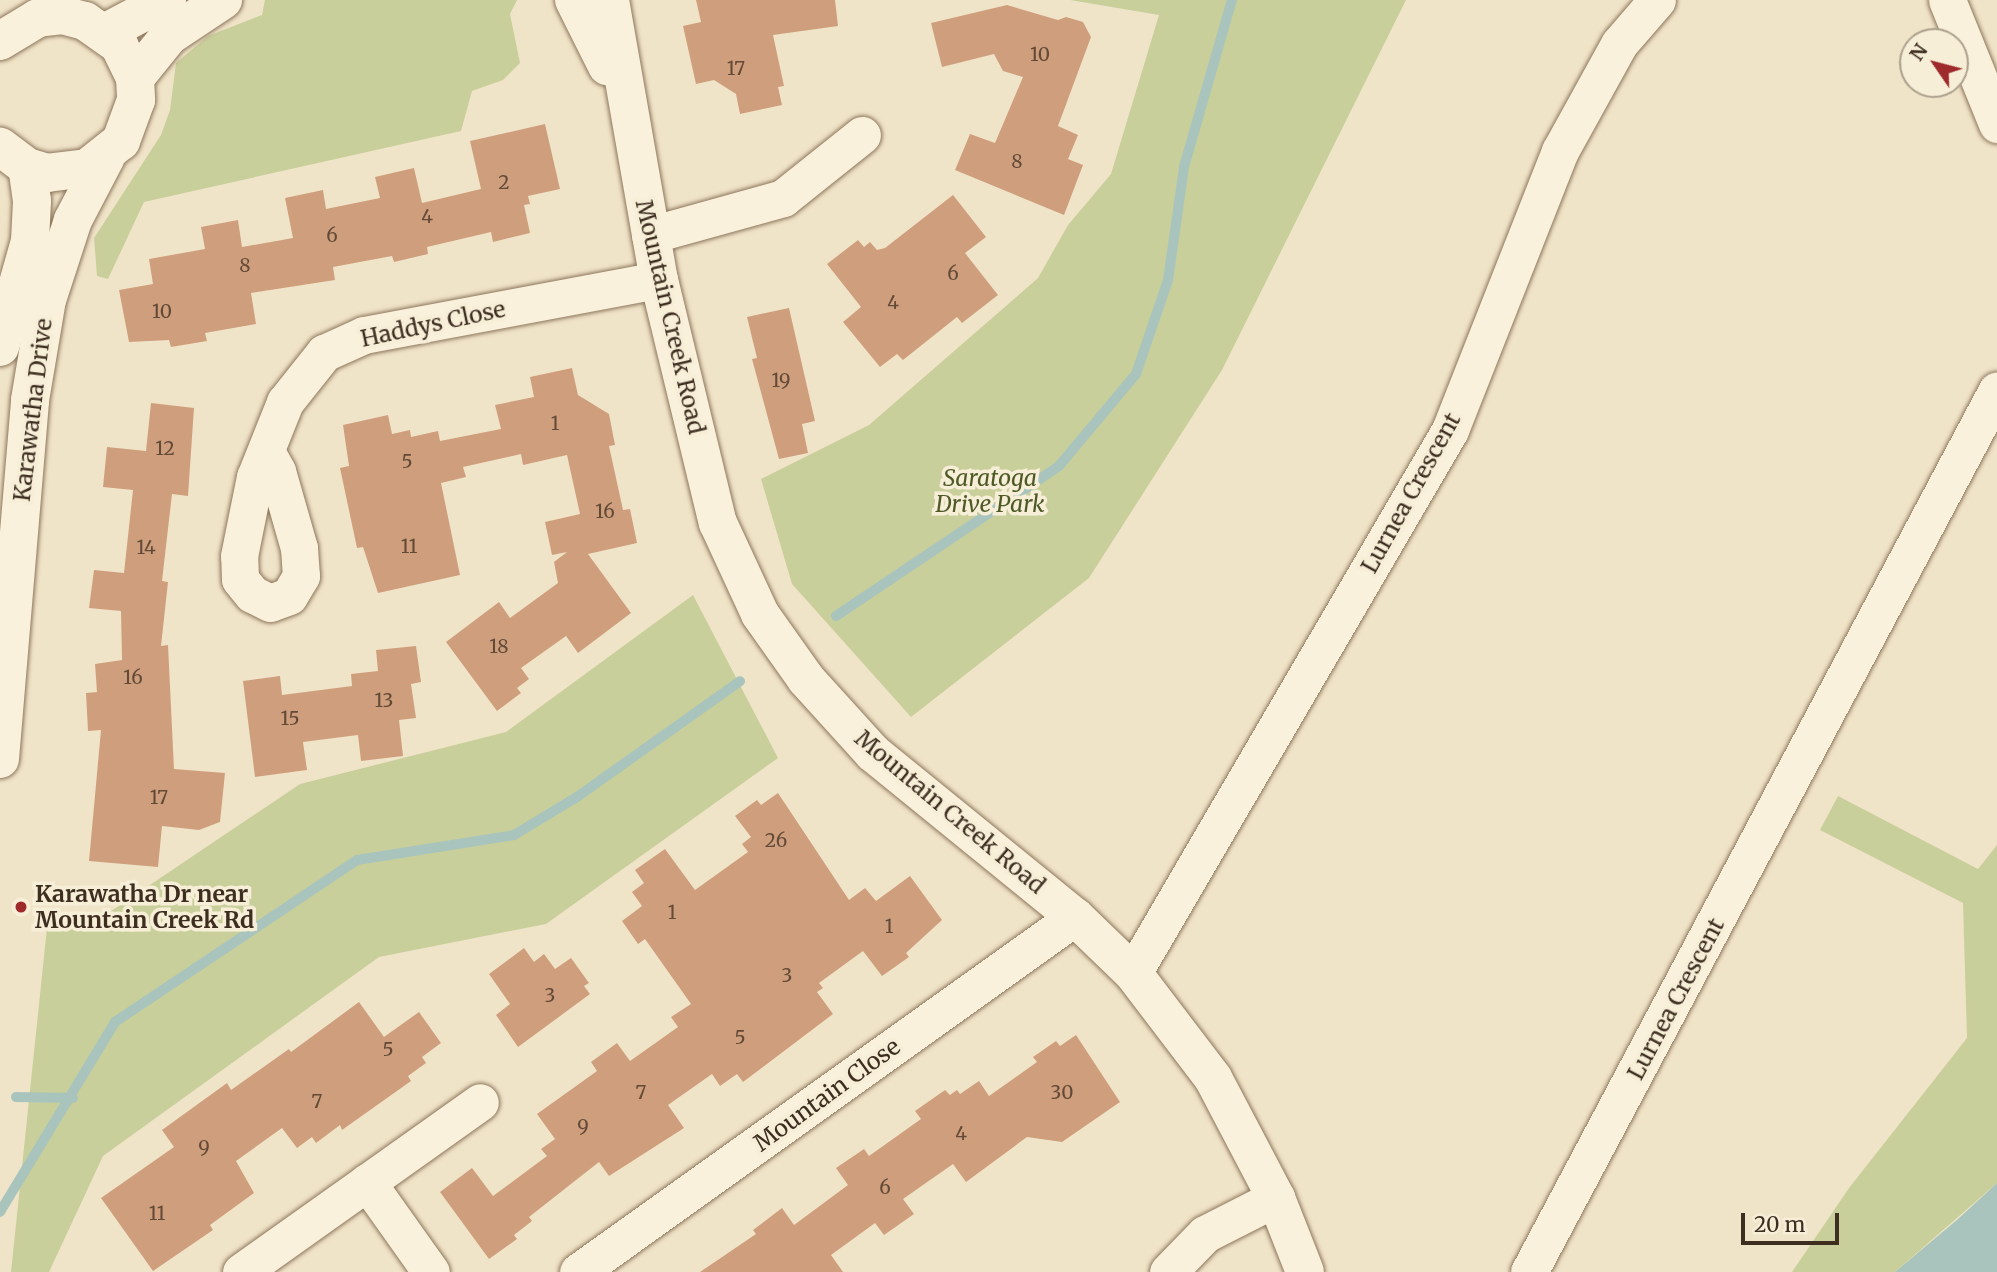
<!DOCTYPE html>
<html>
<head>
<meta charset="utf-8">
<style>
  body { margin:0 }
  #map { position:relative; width:1997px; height:1272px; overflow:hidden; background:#f0e4c8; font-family:Merriweather,serif }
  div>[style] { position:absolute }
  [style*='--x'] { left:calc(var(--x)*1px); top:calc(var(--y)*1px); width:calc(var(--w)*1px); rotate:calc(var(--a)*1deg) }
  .green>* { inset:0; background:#c9cf9b }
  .water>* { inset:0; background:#a9c4bc }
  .stream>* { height:10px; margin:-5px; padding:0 5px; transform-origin:5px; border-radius:5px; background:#a9c4bc }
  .building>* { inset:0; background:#cf9f7d }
  .roads { filter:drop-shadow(0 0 2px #8d765c) drop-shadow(0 0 2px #8d765c) }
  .street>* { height:37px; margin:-18.5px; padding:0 18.5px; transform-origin:18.5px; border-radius:18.5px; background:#faf1dc }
  .secondary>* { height:38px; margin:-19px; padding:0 19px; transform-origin:19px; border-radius:19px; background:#faf1dc }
  .dots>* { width:19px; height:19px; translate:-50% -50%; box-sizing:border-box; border:4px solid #f7eed8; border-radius:50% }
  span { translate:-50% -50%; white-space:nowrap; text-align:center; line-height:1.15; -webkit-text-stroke:7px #f7eed8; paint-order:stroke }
  .number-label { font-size:19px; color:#624a37 }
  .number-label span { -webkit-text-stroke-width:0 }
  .street-label { font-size:23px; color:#3d2e20 }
  .park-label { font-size:23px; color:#4d5a26; font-style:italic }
  .poi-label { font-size:23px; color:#3d2e20; font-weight:700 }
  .left { translate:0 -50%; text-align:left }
  .north { position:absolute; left:1899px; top:28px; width:70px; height:70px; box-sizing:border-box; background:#f7eed8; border:2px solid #ada18e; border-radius:50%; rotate:305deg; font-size:19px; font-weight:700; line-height:28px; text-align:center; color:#3d2e20 }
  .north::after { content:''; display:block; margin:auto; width:24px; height:32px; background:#9e2a2b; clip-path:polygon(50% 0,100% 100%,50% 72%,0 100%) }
  .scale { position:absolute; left:1741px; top:1213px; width:98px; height:32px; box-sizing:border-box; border:4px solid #3d2e20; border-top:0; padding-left:9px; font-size:21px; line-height:24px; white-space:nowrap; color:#3d2e20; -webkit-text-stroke:5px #f7eed8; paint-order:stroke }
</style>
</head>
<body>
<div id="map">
  <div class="green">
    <div style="clip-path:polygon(265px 0,517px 0,510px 14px,520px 63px,503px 80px,472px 91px,461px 131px,144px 202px,108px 279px,97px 276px,94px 238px,161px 135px,170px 110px,176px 63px,208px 36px,262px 15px)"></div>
    <div style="clip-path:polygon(1070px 0,1406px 0,1222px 370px,1089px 578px,911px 717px,792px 584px,761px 479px,869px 425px,1038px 278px,1068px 225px,1111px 174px,1159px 15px)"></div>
    <div style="clip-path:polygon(693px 595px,778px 758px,546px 924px,379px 957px,103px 1156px,49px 1272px,11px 1272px,48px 918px,89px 926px,300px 784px,506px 732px)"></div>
    <div style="clip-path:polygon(1838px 796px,1978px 869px,1997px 845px,1997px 1183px,1895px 1272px,1792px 1272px,1849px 1188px,1967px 1038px,1963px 903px,1820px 830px)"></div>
  </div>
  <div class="water">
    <div style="clip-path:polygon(1997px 1183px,1997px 1272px,1895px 1272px,1958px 1219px)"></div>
  </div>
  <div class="stream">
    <div style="--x:836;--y:616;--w:269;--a:-33.9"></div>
    <div style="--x:1059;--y:466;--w:120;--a:-50.1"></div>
    <div style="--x:1136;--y:374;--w:99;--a:-71.2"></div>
    <div style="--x:1168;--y:280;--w:114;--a:-81.9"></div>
    <div style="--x:1184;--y:167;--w:174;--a:-74"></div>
    <div style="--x:16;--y:1097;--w:57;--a:1"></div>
    <div style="--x:0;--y:1212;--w:222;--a:-58.8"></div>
    <div style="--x:115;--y:1022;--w:291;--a:-33.8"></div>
    <div style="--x:357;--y:860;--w:159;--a:-9"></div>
    <div style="--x:514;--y:835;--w:74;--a:-31.1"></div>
    <div style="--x:577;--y:797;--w:200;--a:-35.4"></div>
  </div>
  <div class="building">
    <div style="clip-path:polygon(696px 0,835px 0,838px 26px,773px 35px,784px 86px,778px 87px,782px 105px,740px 114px,736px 94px,714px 80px,696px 84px,683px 26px,701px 22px)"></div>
    <div style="clip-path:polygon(1007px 5px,1058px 20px,1066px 17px,1083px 22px,1091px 37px,1058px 126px,1078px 135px,1068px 159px,1083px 165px,1064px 215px,955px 170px,970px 134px,995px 143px,1023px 77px,1003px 71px,994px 54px,942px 67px,931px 23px)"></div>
    <div style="clip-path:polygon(545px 124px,560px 189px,528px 196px,530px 204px,524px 205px,530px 233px,493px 242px,491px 232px,427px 247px,428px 254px,394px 262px,392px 256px,333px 267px,335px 280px,251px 293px,256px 324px,205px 333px,207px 341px,171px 347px,169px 340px,129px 342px,119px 290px,153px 284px,149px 259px,205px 249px,201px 227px,238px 220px,242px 247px,293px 238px,285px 198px,323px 190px,326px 209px,380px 198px,375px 177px,414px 168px,422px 203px,481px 189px,470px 141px)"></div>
    <div style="clip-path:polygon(953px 195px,986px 237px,965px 253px,998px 295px,962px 323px,957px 317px,903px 360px,897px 354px,880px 367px,843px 322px,861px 307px,827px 264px,858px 240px,864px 247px,870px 242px,877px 250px,885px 248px)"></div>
    <div style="clip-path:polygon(789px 308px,815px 421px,802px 424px,808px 453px,779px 459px,752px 359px,757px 358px,747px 317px)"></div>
    <div style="clip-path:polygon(572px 368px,578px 395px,609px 414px,615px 445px,609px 446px,623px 510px,630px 509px,637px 543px,588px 554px,631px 613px,578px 653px,566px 636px,521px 668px,529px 679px,517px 688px,521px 693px,497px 711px,446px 642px,499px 602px,510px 618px,558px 583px,554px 562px,567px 552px,552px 555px,545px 522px,580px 514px,567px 455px,523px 465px,521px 454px,463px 467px,466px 477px,441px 483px,460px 575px,378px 593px,363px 547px,357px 548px,340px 468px,349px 466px,343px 425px,388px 415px,392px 434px,410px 430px,411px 437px,438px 431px,440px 441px,501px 429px,495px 405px,534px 397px,530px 377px)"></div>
    <div style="clip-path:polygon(151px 403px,194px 408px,188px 496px,172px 494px,162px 581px,168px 582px,161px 646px,168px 645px,174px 769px,225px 773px,220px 822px,199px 830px,162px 826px,158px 867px,89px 861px,101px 730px,88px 731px,86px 693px,97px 692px,95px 664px,122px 660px,121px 611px,89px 608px,94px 570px,124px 573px,133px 490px,103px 487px,107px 447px,146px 451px)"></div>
    <div style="clip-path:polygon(416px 646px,421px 682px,411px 684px,416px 718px,399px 720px,403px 756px,361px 761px,358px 735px,303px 742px,307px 770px,255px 777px,243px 681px,280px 676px,282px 695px,352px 686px,351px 674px,378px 671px,376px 650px)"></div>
    <div style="clip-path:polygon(778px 793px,849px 900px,865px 888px,876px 901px,910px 876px,942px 920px,906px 953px,909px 957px,882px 976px,863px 951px,819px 983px,823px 988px,817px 992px,833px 1014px,743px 1082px,737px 1074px,720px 1086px,712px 1074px,668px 1105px,684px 1128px,609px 1176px,599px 1162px,529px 1217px,532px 1221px,514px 1235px,517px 1239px,489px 1259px,440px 1192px,472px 1168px,493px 1196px,547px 1156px,541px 1149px,555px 1139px,537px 1114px,597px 1071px,591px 1062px,617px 1043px,630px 1061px,678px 1027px,671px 1017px,691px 1004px,645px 939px,638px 944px,622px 921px,642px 906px,632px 892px,644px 883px,635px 870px,665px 849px,695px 890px,748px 852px,742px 844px,751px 837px,735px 816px,757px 800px,761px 805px)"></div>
    <div style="clip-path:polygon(524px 948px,534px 962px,544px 954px,555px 969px,571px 958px,589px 983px,584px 986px,590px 994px,518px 1047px,496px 1015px,510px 1004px,489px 974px)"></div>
    <div style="clip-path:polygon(359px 1002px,384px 1037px,419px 1012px,441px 1043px,422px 1057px,426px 1063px,408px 1076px,411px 1081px,342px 1130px,340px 1125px,316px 1143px,312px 1137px,297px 1148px,282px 1128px,236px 1161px,254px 1193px,210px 1225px,213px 1230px,153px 1271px,101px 1198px,174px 1147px,162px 1130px,227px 1083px,231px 1090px,289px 1049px,291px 1052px)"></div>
    <div style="clip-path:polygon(1076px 1035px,1120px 1102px,1062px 1142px,1027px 1137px,966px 1182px,953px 1164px,903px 1199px,914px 1214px,884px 1235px,875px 1223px,831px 1255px,843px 1272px,700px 1272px,756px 1234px,753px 1230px,782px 1208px,794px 1225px,848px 1185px,836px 1168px,864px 1149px,869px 1156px,921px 1119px,915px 1111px,945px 1090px,950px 1095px,957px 1090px,960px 1094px,979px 1081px,989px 1096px,1037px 1062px,1033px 1057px,1056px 1041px,1060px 1046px)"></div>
  </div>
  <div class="roads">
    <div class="street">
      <div style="--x:1947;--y:0;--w:134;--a:68"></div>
      <div style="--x:650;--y:235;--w:138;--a:-15.5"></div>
      <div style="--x:783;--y:198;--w:101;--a:-38.6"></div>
      <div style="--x:267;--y:453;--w:21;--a:61"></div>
      <div style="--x:277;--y:471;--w:80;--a:74.1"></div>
      <div style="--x:299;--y:548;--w:28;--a:86"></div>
      <div style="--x:301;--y:576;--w:23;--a:121"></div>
      <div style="--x:289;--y:596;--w:20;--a:160"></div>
      <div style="--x:270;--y:603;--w:20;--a:-153"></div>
      <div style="--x:252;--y:594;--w:19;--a:-129"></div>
      <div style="--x:240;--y:579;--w:23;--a:-92"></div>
      <div style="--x:239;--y:556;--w:81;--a:-78.6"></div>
      <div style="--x:255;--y:477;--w:81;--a:-68.2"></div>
      <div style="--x:285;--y:402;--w:63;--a:-51.5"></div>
      <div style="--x:324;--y:353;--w:44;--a:-24.2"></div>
      <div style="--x:364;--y:335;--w:300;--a:-10.6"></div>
      <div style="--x:1133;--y:973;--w:629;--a:-59.72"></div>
      <div style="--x:1450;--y:430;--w:300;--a:-68.5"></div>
      <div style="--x:1560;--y:151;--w:122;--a:-61.1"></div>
      <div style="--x:1619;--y:44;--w:58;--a:-49.2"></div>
      <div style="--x:367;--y:1182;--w:110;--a:54.6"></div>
      <div style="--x:241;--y:1272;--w:293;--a:-35.4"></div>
      <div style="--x:578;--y:1272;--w:611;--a:-35.54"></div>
      <div style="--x:1168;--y:1272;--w:53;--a:-45.8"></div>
      <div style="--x:1205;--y:1234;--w:80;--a:-26.9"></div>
      <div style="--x:1529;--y:1272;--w:998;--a:-62.05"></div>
    </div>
    <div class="secondary">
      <div style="--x:574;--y:0;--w:74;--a:63.4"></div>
      <div style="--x:610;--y:0;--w:284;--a:80.1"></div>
      <div style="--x:659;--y:280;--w:250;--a:76.4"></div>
      <div style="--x:718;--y:523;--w:100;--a:65.2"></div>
      <div style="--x:760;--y:614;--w:80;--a:54.7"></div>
      <div style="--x:806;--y:679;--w:100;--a:47.8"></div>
      <div style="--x:873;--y:753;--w:260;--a:39.1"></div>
      <div style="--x:1075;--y:917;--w:81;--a:44"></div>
      <div style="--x:1133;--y:973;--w:132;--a:52.7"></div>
      <div style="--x:1213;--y:1078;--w:136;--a:62.3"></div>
      <div style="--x:1276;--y:1198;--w:79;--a:68.6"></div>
      <div style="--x:106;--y:32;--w:69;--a:-27.7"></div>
      <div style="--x:0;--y:41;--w:44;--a:-31.2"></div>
      <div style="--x:38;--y:18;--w:24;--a:-7"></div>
      <div style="--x:62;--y:15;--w:24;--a:15"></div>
      <div style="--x:85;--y:21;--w:42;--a:35.2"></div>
      <div style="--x:119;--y:45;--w:37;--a:64"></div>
      <div style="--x:135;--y:78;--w:22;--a:87"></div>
      <div style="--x:136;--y:100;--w:44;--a:110.1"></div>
      <div style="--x:121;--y:141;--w:43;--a:141.5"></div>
      <div style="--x:87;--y:168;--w:40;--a:172.9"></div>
      <div style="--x:47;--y:173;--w:21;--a:-163"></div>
      <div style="--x:27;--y:167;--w:34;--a:-143"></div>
      <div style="--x:135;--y:78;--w:54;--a:-51"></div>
      <div style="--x:169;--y:36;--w:65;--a:-33.7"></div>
      <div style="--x:0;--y:347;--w:110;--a:-74.2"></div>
      <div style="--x:30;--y:241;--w:40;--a:-87.1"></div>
      <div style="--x:32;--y:201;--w:34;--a:-98"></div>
      <div style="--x:0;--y:759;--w:360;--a:-85.2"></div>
      <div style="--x:30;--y:400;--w:101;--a:-80.4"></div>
      <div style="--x:47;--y:300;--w:84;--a:-72"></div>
      <div style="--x:73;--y:220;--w:71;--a:-62.4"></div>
    </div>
  </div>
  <div class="dots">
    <div style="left:21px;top:907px;background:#9e2a2b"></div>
  </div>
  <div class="number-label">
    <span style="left:1040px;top:55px">10</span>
    <span style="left:736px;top:69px">17</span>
    <span style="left:1017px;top:162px">8</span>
    <span style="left:504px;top:183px">2</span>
    <span style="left:427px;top:217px">4</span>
    <span style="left:332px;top:236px">6</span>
    <span style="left:245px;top:266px">8</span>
    <span style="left:953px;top:274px">6</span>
    <span style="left:893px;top:303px">4</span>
    <span style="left:162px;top:312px">10</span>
    <span style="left:781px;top:381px">19</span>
    <span style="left:555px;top:424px">1</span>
    <span style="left:165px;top:449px">12</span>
    <span style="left:407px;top:462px">5</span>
    <span style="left:605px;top:512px">16</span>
    <span style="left:409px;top:547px">11</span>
    <span style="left:146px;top:548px">14</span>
    <span style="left:499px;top:647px">18</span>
    <span style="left:133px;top:678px">16</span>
    <span style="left:384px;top:701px">13</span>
    <span style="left:290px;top:719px">15</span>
    <span style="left:159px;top:798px">17</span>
    <span style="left:776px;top:841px">26</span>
    <span style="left:672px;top:913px">1</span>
    <span style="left:889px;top:927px">1</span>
    <span style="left:787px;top:976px">3</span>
    <span style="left:550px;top:996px">3</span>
    <span style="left:740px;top:1038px">5</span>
    <span style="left:388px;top:1050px">5</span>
    <span style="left:641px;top:1093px">7</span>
    <span style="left:1062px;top:1093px">30</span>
    <span style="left:317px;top:1102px">7</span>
    <span style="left:583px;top:1127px">9</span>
    <span style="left:961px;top:1134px">4</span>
    <span style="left:204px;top:1148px">9</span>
    <span style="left:885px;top:1188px">6</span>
    <span style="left:157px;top:1214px">11</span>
  </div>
  <div class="street-label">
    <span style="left:670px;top:317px;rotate:77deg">Mountain Creek Road</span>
    <span style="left:433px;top:324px;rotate:-12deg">Haddys Close</span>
    <span style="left:33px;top:410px;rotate:-83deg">Karawatha Drive</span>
    <span style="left:1411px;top:493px;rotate:-61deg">Lurnea Crescent</span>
    <span style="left:950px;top:812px;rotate:40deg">Mountain Creek Road</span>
    <span style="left:1676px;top:999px;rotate:-62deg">Lurnea Crescent</span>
    <span style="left:827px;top:1095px;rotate:-36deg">Mountain Close</span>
  </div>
  <div class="park-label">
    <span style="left:990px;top:491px">Saratoga<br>Drive Park</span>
  </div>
  <div class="poi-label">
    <span class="left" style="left:35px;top:907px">Karawatha Dr near<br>Mountain Creek Rd</span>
  </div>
  <div class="north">N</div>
  <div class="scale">20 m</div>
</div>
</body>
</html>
